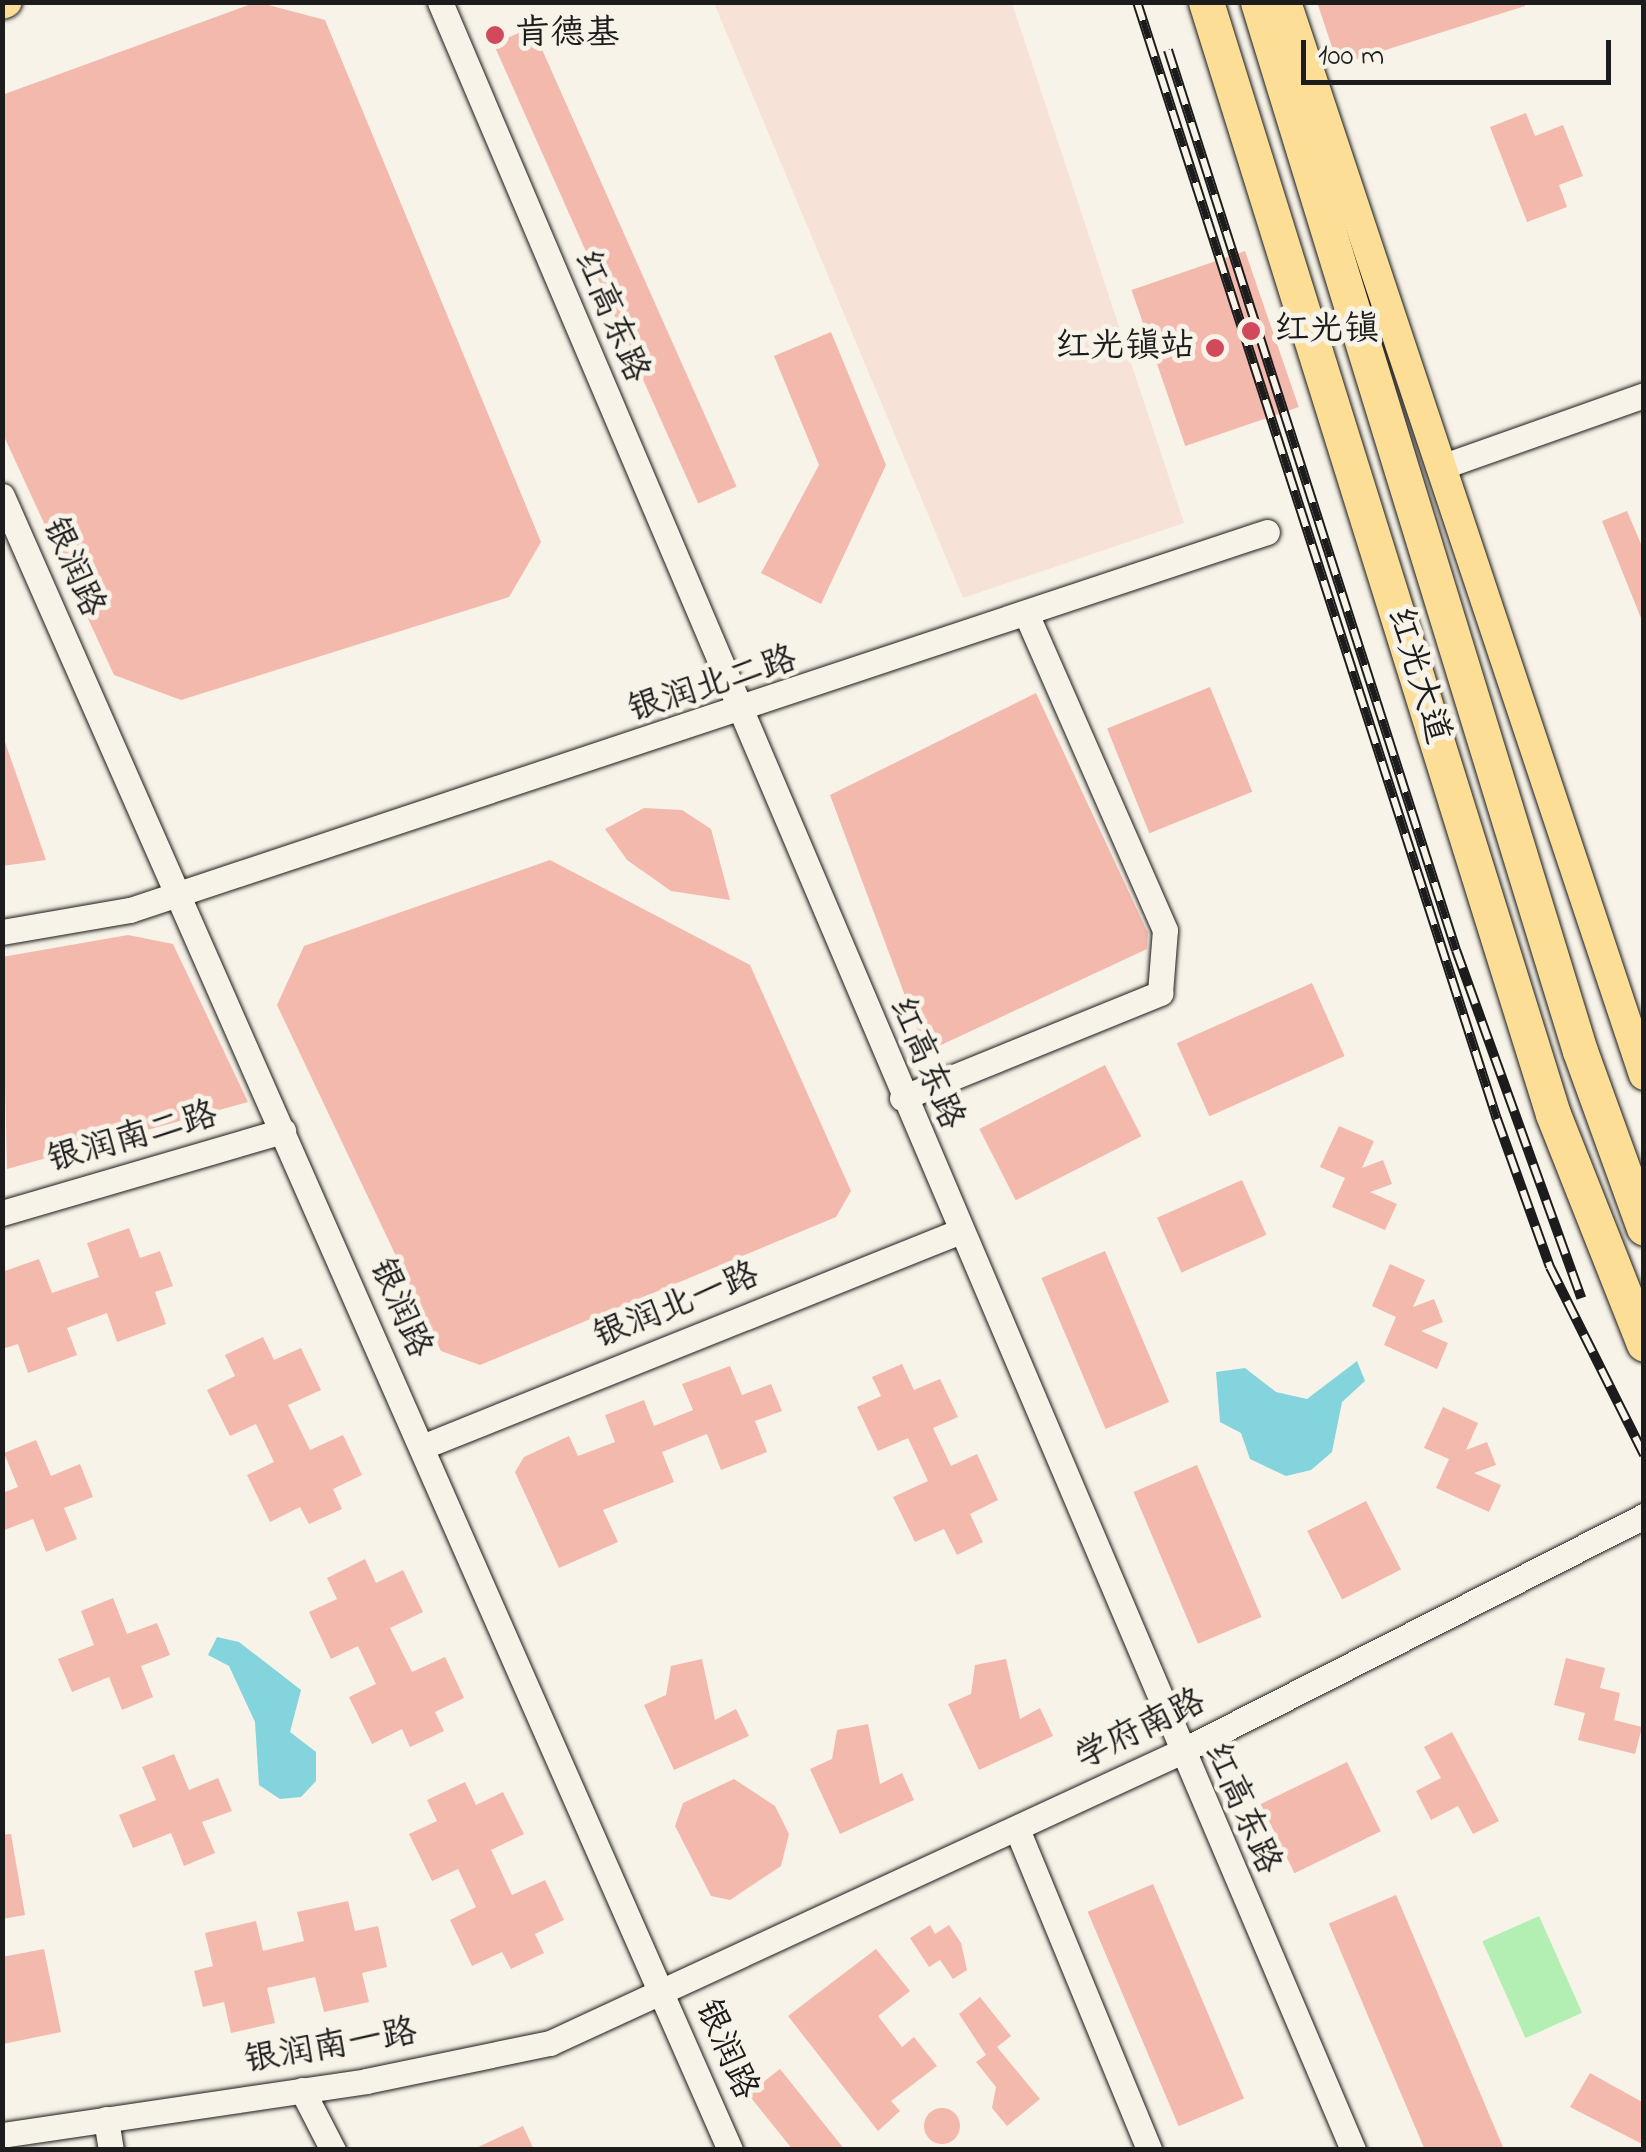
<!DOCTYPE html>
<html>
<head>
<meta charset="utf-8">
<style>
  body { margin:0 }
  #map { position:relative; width:1646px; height:2152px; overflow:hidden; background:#f7f3e8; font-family:"Indie Flower","LXGW WenKai TC",sans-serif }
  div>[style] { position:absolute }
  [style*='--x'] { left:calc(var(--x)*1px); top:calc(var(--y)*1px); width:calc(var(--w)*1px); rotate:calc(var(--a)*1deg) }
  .built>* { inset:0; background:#f6e2d6 }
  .green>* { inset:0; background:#b3eeb3; transform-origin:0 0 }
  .water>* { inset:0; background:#83d4dd }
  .building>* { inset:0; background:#f3b9ac; transform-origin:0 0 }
  .round { border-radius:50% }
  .roads { filter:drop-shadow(0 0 2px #1c1c1c) drop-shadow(0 0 2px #1c1c1c) }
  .minor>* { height:25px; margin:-12.5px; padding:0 12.5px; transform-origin:12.5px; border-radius:12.5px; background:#f7f3e8 }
  .major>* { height:30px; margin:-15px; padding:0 15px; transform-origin:15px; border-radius:15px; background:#fcde96 }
  .highway>* { height:35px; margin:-17.5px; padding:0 17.5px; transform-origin:17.5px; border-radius:17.5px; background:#fcde96 }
  .rail>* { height:10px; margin-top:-5px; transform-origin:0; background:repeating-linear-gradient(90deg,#f7f3e8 0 19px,#1c1c1c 0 38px); box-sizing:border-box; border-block:2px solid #1c1c1c }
  .dots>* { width:28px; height:28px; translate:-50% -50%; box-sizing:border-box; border:5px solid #f7f3e8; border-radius:50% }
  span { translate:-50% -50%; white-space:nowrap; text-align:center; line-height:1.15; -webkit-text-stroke:10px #f7f3e8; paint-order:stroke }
  .poi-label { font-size:35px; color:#1c1c1c }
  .left { translate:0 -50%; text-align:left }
  .right { translate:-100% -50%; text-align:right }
  .street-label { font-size:35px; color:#1c1c1c }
  .frame { position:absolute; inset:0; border:5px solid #1c1c1c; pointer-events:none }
  .scale { position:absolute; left:1301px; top:40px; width:310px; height:45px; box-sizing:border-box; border:5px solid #1c1c1c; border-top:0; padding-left:12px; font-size:30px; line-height:35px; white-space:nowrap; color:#1c1c1c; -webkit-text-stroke:8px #f7f3e8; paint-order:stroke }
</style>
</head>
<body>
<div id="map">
  <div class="built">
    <div style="clip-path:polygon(714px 3px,1012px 3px,1184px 523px,963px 598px)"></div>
  </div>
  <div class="green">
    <div style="left:1539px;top:1916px;width:106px;height:62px;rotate:66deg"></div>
  </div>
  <div class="water">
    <div style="clip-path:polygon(1357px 1361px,1365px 1381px,1342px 1402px,1332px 1452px,1311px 1470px,1286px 1476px,1250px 1459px,1241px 1433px,1220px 1422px,1216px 1372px,1245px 1368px,1276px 1392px,1307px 1399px)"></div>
    <div style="clip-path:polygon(217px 1637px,239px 1642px,301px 1690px,290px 1732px,316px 1752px,316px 1781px,301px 1797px,280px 1799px,259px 1785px,255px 1722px,229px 1666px,208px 1655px)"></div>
  </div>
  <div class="building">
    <div style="clip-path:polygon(257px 2px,325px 20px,541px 542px,509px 597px,181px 700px,114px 675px,2px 432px,2px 95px)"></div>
    <div style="clip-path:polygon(1317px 2px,1525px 2px,1525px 6px,1338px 65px)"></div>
    <div style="left:532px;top:27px;width:503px;height:42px;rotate:66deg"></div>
    <div style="clip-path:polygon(1526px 113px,1535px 136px,1563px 125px,1583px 176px,1559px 185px,1567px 207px,1527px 222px,1490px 127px)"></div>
    <div style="left:1245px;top:251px;width:165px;height:120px;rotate:71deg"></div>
    <div style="clip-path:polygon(831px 332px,886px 465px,821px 604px,761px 573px,819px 465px,774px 356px)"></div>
    <div style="clip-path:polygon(1627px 511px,1644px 551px,1643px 623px,1602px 521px)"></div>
    <div style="left:1210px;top:687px;width:113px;height:111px;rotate:68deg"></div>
    <div style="clip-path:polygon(1036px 693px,1148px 933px,1147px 949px,926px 1052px,830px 795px)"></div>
    <div style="clip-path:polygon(2px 742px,5px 742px,46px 860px,2px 866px)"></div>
    <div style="clip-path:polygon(644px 808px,682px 810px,711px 829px,730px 900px,671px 891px,627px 860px,605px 829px)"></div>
    <div style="clip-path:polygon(550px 860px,750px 965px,851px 1191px,836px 1217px,480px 1365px,441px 1351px,277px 1005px,304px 946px)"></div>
    <div style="clip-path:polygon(128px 935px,173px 944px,248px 1102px,7px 1169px,2px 957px)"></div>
    <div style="left:1312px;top:983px;width:80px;height:148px;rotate:66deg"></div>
    <div style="left:1105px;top:1065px;width:80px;height:141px;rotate:63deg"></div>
    <div style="clip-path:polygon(1339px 1126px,1374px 1141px,1362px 1168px,1383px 1160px,1392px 1184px,1370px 1192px,1397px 1204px,1385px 1230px,1332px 1207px,1345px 1178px,1320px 1167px)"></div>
    <div style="left:1242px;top:1180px;width:60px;height:93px;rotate:66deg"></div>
    <div style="clip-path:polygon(129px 1228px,140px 1258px,160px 1251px,173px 1286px,155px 1292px,166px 1324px,117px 1342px,107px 1313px,67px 1328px,77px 1355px,28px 1373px,18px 1344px,2px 1349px,2px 1272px,39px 1259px,52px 1293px,99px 1277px,87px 1243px)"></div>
    <div style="left:1105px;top:1251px;width:164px;height:69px;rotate:67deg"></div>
    <div style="clip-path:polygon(1390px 1264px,1425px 1280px,1413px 1307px,1434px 1299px,1443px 1322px,1421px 1331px,1448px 1343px,1437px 1369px,1384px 1345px,1396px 1317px,1372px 1306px)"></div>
    <div style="clip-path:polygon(263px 1337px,274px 1360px,301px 1348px,321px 1390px,288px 1405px,310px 1450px,343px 1435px,362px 1475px,333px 1489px,342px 1509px,309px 1524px,300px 1507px,270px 1522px,247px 1475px,274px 1462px,256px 1424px,230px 1436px,207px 1390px,235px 1376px,225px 1355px)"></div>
    <div style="clip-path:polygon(902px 1364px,914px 1390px,940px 1379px,958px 1417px,933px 1428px,951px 1466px,977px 1454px,998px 1500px,970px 1514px,983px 1542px,957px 1555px,944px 1529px,915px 1542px,893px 1497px,928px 1481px,908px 1438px,878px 1451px,857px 1407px,881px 1396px,872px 1377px)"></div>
    <div style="clip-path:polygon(730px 1366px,742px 1395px,771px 1384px,782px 1411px,755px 1421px,767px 1452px,721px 1470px,707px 1434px,662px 1452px,674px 1482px,603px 1510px,618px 1542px,559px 1568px,515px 1472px,524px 1457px,569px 1436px,578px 1456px,615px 1442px,605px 1415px,644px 1400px,654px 1426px,693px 1410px,682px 1384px)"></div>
    <div style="clip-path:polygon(1443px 1407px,1478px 1423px,1466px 1450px,1487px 1442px,1496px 1465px,1474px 1473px,1501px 1485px,1489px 1512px,1436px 1488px,1449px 1459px,1424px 1448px)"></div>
    <div style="clip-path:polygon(36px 1440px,51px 1476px,80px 1464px,93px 1497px,64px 1508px,77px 1539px,46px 1552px,33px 1519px,2px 1531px,2px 1493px,18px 1487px,4px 1453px)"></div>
    <div style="left:1197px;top:1465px;width:165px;height:69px;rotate:67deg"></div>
    <div style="left:1366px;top:1501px;width:77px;height:66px;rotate:63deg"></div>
    <div style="clip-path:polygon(365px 1559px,376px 1583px,403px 1570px,423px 1612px,390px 1628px,412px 1672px,445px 1657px,464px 1698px,435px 1712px,444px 1731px,410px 1747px,402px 1729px,372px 1744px,349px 1697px,376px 1684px,358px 1646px,331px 1659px,309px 1612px,337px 1599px,327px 1578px)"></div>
    <div style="clip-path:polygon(113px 1598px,127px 1634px,157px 1623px,170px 1655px,141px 1666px,153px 1697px,122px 1710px,109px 1677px,72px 1692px,58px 1659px,94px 1645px,81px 1611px)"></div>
    <div style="clip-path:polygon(1566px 1658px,1605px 1668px,1600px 1688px,1620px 1693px,1614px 1720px,1642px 1727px,1635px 1754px,1578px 1740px,1585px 1713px,1554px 1705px)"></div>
    <div style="clip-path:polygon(702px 1659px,715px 1720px,736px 1709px,749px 1736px,674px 1770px,644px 1705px,666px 1695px,671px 1666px)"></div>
    <div style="clip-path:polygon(1006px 1659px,1020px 1719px,1040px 1708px,1053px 1736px,979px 1770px,948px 1704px,971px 1694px,975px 1665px)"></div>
    <div style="clip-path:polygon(868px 1724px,880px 1784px,902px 1773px,914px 1800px,840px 1834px,810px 1769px,832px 1759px,837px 1730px)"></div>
    <div style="clip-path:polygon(1452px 1732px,1499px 1821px,1473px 1834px,1458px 1806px,1431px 1820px,1416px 1791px,1441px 1778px,1424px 1747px)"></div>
    <div style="clip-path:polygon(174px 1754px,189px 1790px,218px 1778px,232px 1811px,202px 1822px,215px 1853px,184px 1866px,171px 1833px,133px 1848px,119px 1815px,156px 1800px,142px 1767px)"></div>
    <div style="left:1347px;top:1762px;width:77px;height:96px;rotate:64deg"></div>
    <div style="clip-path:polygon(734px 1779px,775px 1806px,789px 1834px,781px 1866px,730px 1900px,711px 1896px,675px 1826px,683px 1803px)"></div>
    <div style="clip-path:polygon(465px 1782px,476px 1805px,503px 1792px,524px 1834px,491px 1850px,512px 1895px,545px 1880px,564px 1920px,535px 1934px,544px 1953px,511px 1969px,502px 1952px,472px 1966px,450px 1920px,476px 1907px,458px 1869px,432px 1881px,409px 1834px,437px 1821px,427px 1800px)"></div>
    <div style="clip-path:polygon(11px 1834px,25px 1915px,2px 1919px,2px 1835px)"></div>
    <div style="left:1153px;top:1884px;width:233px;height:71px;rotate:67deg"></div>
    <div style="left:1396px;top:1895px;width:277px;height:73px;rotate:67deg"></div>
    <div style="clip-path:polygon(348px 1901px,355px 1931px,378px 1926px,387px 1967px,362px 1973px,369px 2002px,324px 2012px,315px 1977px,267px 1988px,275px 2023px,231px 2033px,224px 2002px,203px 2007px,194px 1971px,213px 1966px,205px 1933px,256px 1921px,263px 1951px,304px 1941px,297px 1912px)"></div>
    <div style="clip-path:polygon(930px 1925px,935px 1934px,949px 1925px,961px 1943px,967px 1970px,953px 1979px,940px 1960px,929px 1967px,910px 1938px)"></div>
    <div style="clip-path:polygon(44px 1949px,61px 2032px,3px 2044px,2px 1957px)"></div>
    <div style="clip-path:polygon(876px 1949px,910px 1991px,878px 2016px,902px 2047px,914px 2037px,937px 2066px,891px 2101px,900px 2111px,878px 2131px,788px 2016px)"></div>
    <div style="clip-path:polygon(980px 1997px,1011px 2036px,997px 2047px,1040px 2099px,1007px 2126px,992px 2108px,996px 2087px,976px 2062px,986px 2055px,959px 2014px)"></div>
    <div style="clip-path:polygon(780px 2069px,845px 2150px,793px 2150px,748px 2094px)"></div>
    <div style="clip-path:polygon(1590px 2073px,1644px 2103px,1644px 2145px,1570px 2107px)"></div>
    <div class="round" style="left:924px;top:2108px;width:36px;height:36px"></div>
    <div style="clip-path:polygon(523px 2126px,534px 2150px,472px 2150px)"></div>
  </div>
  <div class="roads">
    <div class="minor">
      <div style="--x:440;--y:2;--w:2334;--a:66.97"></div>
      <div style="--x:1441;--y:467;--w:215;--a:-19.5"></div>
      <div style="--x:2;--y:496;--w:1807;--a:66.24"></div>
      <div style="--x:2;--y:932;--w:130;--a:-9.8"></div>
      <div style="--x:130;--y:910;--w:1198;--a:-18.39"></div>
      <div style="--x:902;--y:1098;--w:279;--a:-22.1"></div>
      <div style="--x:1160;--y:993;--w:63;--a:-85.5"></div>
      <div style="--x:1165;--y:930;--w:343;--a:-113.7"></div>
      <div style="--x:2;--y:1213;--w:293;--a:-16.3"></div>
      <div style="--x:422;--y:1447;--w:578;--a:-21.86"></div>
      <div style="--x:1017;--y:1829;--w:347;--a:67.6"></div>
      <div style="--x:302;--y:2090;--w:68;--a:62.7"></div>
      <div style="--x:106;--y:2119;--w:31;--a:81"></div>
      <div style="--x:2;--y:2135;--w:368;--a:-8.4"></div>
      <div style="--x:366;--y:2081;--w:188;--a:-11.7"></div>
      <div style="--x:550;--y:2043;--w:692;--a:-24.79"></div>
      <div style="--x:1178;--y:1753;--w:523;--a:-26.96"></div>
    </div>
    <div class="major">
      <div style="--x:1286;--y:2;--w:1131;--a:71.55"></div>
      <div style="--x:2;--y:4;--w:5;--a:-22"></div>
    </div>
    <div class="highway">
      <div style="--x:1206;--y:2;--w:1165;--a:72.67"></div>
      <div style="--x:1553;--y:1114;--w:247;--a:68.4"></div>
      <div style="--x:1258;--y:2;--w:1097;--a:72.94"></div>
      <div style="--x:1580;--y:1051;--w:188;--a:70.1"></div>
    </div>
  </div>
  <div class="rail">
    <div style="--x:1137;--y:2;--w:1174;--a:72.14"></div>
    <div style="--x:1497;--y:1119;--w:157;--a:70.3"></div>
    <div style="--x:1550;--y:1267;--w:210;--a:63.4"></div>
    <div style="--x:1168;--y:50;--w:945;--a:72.26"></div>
    <div style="--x:1456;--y:950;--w:370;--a:70.2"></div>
  </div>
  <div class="dots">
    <div style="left:495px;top:35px;background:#d1495b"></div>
    <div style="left:1251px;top:331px;background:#d1495b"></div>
    <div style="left:1215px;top:348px;background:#d1495b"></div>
  </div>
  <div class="poi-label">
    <span class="left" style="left:515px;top:35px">肯德基</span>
    <span class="left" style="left:1274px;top:331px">红光镇</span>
    <span class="right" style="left:1195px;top:348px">红光镇站</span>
  </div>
  <div class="street-label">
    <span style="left:610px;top:317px;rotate:67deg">红高东路</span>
    <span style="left:72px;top:568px;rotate:66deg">银润路</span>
    <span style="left:1417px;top:676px;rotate:73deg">红光大道</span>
    <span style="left:713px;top:686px;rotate:-18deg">银润北二路</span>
    <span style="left:925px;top:1064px;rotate:67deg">红高东路</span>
    <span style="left:133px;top:1139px;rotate:-16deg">银润南二路</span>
    <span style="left:677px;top:1307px;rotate:-22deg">银润北一路</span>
    <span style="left:399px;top:1309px;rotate:66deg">银润路</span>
    <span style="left:1141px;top:1731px;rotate:-26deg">学府南路</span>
    <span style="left:1241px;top:1809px;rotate:66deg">红高东路</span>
    <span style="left:331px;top:2048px;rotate:-10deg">银润南一路</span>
    <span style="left:725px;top:2050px;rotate:66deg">银润路</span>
  </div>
  <div class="frame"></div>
  <div class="scale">100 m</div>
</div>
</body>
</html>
